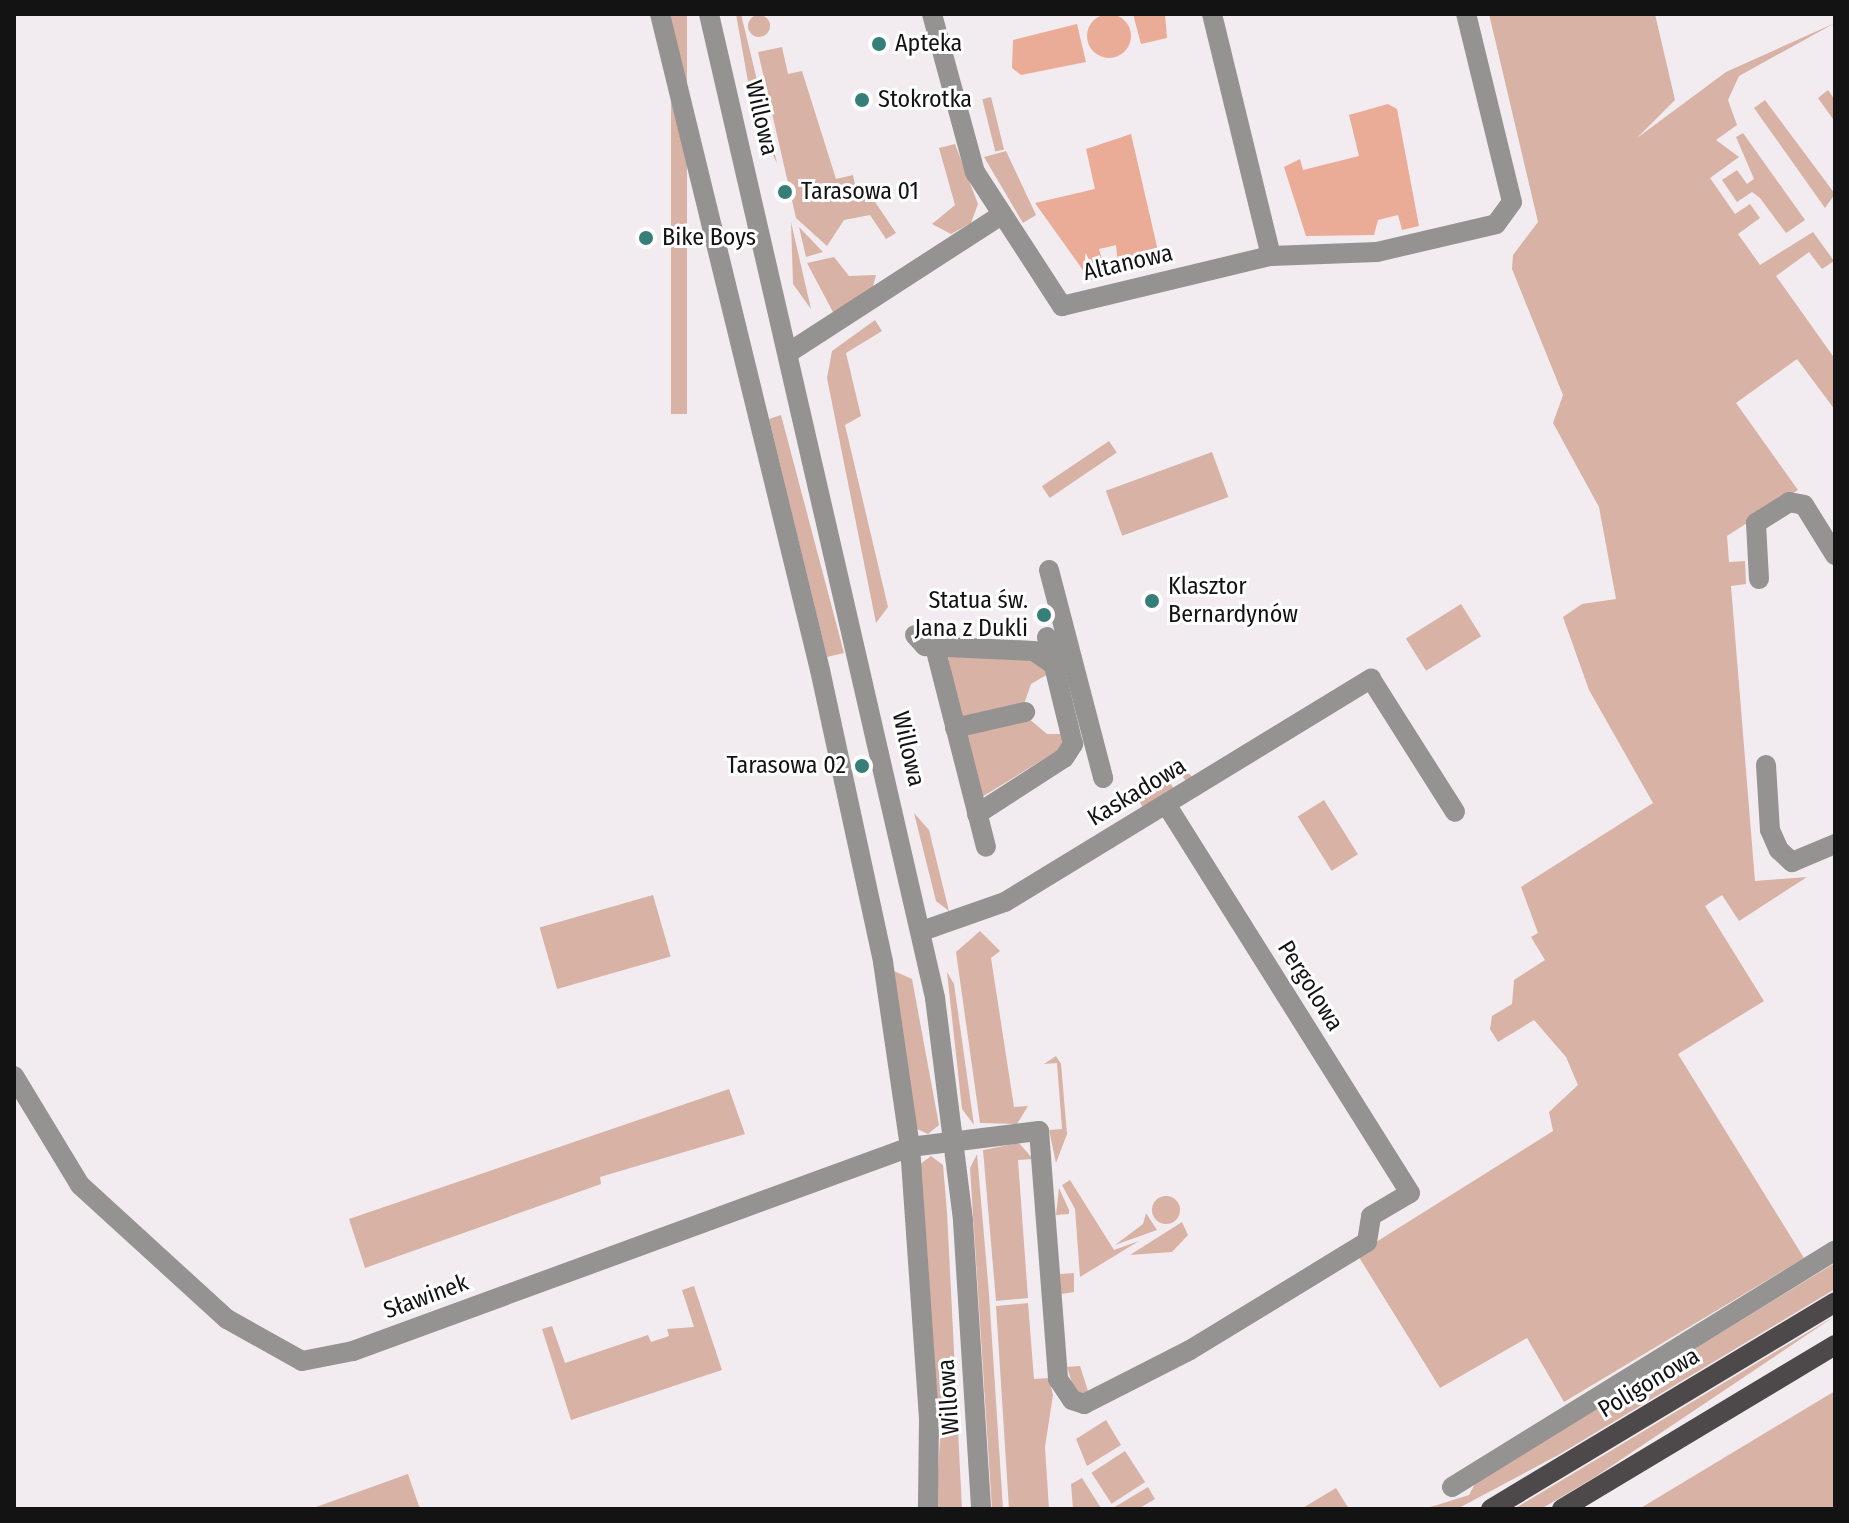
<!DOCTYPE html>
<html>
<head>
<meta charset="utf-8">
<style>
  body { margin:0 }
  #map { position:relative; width:1849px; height:1523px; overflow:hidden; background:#f2ecf0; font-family:"Fira Sans Condensed",sans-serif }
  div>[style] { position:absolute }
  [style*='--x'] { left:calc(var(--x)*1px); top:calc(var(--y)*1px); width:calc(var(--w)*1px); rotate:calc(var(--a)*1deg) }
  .green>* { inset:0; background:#d8b2a5; transform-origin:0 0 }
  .round { border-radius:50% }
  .forest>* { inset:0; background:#eaab97 }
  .minor>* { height:20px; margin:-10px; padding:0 10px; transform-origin:10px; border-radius:10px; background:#959292 }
  .major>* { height:20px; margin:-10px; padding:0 10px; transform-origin:10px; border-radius:10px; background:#4d4849 }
  .dots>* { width:22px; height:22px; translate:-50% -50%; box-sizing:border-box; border:4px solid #fff; border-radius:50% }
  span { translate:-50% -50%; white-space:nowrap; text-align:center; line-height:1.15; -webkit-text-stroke:6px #fff; paint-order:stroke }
  .poi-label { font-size:24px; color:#141314 }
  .left { translate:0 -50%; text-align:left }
  .right { translate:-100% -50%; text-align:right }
  .street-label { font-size:24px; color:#141314 }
  .frame { position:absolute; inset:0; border:16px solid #141314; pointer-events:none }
</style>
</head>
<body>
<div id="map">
  <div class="green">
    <div style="left:671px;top:14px;width:16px;height:400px"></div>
    <div style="clip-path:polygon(736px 14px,741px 14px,777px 163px,755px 121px)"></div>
    <div style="clip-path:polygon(1489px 14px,1655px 14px,1675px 100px,1637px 138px,1726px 72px,1835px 23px,1739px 76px,1728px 100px,1737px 125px,1716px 140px,1739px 157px,1710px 178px,1735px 214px,1750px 204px,1760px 218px,1738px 234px,1760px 265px,1813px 232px,1834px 261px,1822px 269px,1809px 252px,1776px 276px,1835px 359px,1835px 410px,1797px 359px,1736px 403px,1798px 490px,1727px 536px,1729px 562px,1745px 561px,1746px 584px,1731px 586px,1755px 881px,1807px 877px,1739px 921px,1722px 895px,1705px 906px,1764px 1001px,1678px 1054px,1804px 1258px,1564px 1402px,1527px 1338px,1440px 1388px,1357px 1254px,1553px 1131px,1549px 1112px,1578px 1085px,1566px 1057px,1534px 1020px,1498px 1042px,1490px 1029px,1492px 1016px,1512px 1004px,1514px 980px,1545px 960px,1531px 937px,1538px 933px,1521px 887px,1653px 803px,1589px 690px,1563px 617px,1582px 604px,1616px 599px,1599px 507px,1553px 423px,1563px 395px,1512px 269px,1513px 255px,1538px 222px)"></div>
    <div class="round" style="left:748px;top:15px;width:22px;height:22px"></div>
    <div style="clip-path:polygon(782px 47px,788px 74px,802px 71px,836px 179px,853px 175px,855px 185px,842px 192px,847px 203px,869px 193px,896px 233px,886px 239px,870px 215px,844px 220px,827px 246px,796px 218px,758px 52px)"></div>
    <div style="clip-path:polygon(1828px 90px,1835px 100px,1835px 122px,1818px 98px)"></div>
    <div style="left:991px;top:97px;width:54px;height:9px;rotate:76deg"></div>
    <div style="clip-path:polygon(1765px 100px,1835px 194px,1825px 208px,1754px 108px)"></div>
    <div style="clip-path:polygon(1743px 133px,1805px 220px,1786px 233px,1760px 198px,1752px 192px,1737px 202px,1722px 180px,1737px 170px,1747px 184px,1754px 179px,1736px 137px)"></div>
    <div style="clip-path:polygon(955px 144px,978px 204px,971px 223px,951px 234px,932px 224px,955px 205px,939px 148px)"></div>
    <div style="clip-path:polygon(1006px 151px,1036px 215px,1023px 223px,984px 157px)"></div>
    <div style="clip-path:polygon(791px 222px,811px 309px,793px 284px)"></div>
    <div style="clip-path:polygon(799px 227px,823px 252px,806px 257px)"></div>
    <div style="clip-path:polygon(834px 257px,849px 276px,876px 275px,872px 290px,834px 314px,807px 263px)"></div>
    <div style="clip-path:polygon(875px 320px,882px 331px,846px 353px,861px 416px,845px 425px,888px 607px,876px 623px,827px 378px,832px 351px)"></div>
    <div style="clip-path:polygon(781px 415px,844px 653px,827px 657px,769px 419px)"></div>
    <div style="left:1109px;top:441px;width:14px;height:81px;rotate:56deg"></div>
    <div style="left:1212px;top:452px;width:48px;height:113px;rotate:70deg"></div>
    <div style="left:1461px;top:604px;width:38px;height:65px;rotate:58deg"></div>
    <div style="clip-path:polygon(948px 656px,1034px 657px,1048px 674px,1031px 684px,1024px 704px,960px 720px)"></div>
    <div style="clip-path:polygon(1028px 718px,1047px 734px,1064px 734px,1065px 746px,982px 797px,964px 734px)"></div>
    <div style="clip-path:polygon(1183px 766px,1192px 777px,1186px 781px,1178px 771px,1167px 778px,1174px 789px,1143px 808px,1136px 794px)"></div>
    <div style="left:1324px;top:800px;width:64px;height:31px;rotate:58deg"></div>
    <div style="clip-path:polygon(914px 813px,929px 830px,949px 911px,936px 901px)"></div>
    <div style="left:653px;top:895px;width:64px;height:118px;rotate:74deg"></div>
    <div style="clip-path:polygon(980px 931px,1000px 951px,991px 958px,1014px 1107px,1028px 1106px,1017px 1124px,980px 1123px,956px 952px)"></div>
    <div style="clip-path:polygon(894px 971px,912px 979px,939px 1125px,928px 1134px,915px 1128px)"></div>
    <div style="clip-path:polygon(947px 972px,954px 984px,974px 1125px,962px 1109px)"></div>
    <div style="clip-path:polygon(1056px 1056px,1061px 1064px,1067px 1134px,1056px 1163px,1049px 1130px,1062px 1129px,1057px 1063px,1044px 1064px)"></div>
    <div style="clip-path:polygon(729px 1089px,745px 1134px,600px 1177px,601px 1184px,365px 1268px,349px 1219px)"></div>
    <div style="clip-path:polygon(1019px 1143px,1033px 1159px,1018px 1160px,1028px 1298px,996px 1301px,983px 1150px)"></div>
    <div style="clip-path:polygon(977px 1154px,989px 1294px,1003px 1509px,992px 1509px,970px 1168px)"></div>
    <div style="clip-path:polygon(931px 1156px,943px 1165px,947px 1212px,962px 1509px,936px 1509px,940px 1439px,919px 1165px)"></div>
    <div style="clip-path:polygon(1070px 1180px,1114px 1250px,1139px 1241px,1080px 1277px,1075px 1209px,1062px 1185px)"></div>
    <div style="clip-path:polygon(1059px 1188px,1069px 1210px,1069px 1214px,1056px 1215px)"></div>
    <div class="round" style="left:1152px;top:1196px;width:28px;height:28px"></div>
    <div style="clip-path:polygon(1146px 1213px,1157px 1230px,1115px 1245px,1143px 1224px)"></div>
    <div style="clip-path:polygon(1182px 1222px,1188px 1235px,1172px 1252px,1130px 1255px)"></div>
    <div style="clip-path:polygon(1835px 1263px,1835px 1289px,1560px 1454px,1457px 1509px,1424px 1509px,1469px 1495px,1478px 1478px,1654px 1374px,1656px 1383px,1665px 1380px,1673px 1362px)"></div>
    <div style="clip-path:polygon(1074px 1273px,1074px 1292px,1061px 1294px,1060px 1274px)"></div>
    <div style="clip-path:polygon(694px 1286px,722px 1370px,571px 1420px,542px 1329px,552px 1326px,565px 1363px,648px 1335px,651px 1342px,669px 1336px,667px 1329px,694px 1327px,682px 1290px)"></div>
    <div style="clip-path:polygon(1028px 1303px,1034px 1379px,1049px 1378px,1053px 1395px,1045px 1447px,1049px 1509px,1009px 1509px,996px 1306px)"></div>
    <div style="clip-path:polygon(1835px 1316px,1595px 1477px,1541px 1509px,1514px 1509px)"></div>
    <div style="clip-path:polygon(1080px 1366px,1089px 1394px,1076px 1396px,1067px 1367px)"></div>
    <div style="clip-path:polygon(1835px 1391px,1835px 1509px,1639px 1509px)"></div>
    <div style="clip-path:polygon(1106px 1420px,1121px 1445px,1087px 1466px,1076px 1439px)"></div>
    <div style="left:1125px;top:1451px;width:37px;height:40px;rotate:57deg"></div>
    <div style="clip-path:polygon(408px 1474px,420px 1509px,317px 1509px,316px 1507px)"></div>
    <div style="clip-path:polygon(1082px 1478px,1101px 1508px,1100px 1509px,1073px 1509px,1071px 1484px)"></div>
    <div style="clip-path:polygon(1148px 1487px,1155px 1499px,1138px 1509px,1113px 1508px)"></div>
    <div style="clip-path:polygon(1336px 1488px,1349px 1509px,1301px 1509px)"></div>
  </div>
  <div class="forest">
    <div style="clip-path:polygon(1133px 14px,1165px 14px,1167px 38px,1141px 44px)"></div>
    <div class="round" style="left:1087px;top:14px;width:44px;height:44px"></div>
    <div style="clip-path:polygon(1077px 24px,1086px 62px,1021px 75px,1012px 68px,1013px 40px)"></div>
    <div style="clip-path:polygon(1388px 104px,1397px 109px,1419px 226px,1402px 230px,1398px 215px,1378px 220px,1374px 235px,1306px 236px,1284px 167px,1300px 159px,1303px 170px,1359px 156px,1349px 115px)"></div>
    <div style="clip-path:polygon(1131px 134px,1161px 264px,1119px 273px,1116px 245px,1108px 247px,1099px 249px,1107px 276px,1090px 280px,1035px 203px,1095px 189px,1086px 149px)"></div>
  </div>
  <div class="minor">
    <div style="--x:660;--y:14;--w:675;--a:76.29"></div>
    <div style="--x:820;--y:670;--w:299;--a:77.8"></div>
    <div style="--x:883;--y:962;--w:187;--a:81.7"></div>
    <div style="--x:910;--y:1147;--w:275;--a:86"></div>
    <div style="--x:929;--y:1421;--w:88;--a:90.7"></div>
    <div style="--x:709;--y:14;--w:1010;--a:77.06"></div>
    <div style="--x:935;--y:998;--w:225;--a:82.8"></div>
    <div style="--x:963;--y:1221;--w:289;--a:86.4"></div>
    <div style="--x:932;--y:14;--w:164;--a:74.8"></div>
    <div style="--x:975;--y:172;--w:160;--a:57"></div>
    <div style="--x:1062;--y:306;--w:215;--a:-13.5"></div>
    <div style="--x:1271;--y:256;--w:106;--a:-2.2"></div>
    <div style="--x:1377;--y:252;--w:122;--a:-13.2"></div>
    <div style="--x:1496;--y:224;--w:27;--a:-54"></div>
    <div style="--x:1512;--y:202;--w:194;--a:-103.7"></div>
    <div style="--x:1212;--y:14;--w:249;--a:76.3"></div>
    <div style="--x:788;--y:353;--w:254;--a:-32.9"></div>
    <div style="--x:1049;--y:570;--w:215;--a:75.4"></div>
    <div style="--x:1759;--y:579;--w:56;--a:-93.1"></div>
    <div style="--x:1756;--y:523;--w:39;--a:-32"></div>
    <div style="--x:1789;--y:502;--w:15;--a:11"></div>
    <div style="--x:1804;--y:505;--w:59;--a:58.2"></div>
    <div style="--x:915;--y:635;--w:15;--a:48"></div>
    <div style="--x:925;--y:646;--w:109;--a:2.6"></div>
    <div style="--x:1034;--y:651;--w:24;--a:35"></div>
    <div style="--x:935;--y:647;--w:206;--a:75.7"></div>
    <div style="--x:955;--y:728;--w:72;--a:-12.9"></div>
    <div style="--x:1766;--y:765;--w:65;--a:86.5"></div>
    <div style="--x:1770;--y:830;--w:22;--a:66"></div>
    <div style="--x:1779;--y:850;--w:18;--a:43"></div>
    <div style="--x:1792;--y:862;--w:47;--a:-22.7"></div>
    <div style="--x:977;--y:814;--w:103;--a:-32.8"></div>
    <div style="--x:1064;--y:758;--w:17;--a:-57"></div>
    <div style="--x:1073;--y:744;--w:110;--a:-103.7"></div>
    <div style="--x:922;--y:931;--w:88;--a:-19.3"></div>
    <div style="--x:1005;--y:902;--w:429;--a:-31.4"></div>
    <div style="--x:1371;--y:679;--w:157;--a:57.7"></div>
    <div style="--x:14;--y:1076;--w:127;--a:58.8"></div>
    <div style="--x:80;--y:1185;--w:199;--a:42.4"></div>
    <div style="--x:227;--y:1319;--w:86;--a:29.2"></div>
    <div style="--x:302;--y:1361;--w:52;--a:-11.1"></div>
    <div style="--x:353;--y:1351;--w:593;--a:-20.12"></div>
    <div style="--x:910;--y:1147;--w:130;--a:-7.1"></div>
    <div style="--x:1039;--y:1131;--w:249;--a:85.6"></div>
    <div style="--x:1058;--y:1379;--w:25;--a:56"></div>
    <div style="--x:1072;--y:1400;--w:13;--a:18"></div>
    <div style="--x:1084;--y:1404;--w:119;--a:-27"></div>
    <div style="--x:1190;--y:1350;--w:207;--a:-31.4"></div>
    <div style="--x:1367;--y:1242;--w:26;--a:-81"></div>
    <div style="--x:1371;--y:1216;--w:45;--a:-30.5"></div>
    <div style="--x:1410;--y:1193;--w:458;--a:-122.1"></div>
    <div style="--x:1452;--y:1487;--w:450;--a:-31.7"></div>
  </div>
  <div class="major">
    <div style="--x:1491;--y:1509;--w:401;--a:-31"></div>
    <div style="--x:1562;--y:1509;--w:318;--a:-31"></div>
  </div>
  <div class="dots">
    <div style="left:879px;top:44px;background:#367e78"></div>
    <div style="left:862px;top:100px;background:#367e78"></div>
    <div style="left:785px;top:192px;background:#367e78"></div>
    <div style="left:646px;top:238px;background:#367e78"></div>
    <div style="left:1152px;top:601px;background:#367e78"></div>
    <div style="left:1044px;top:615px;background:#367e78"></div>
    <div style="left:862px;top:766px;background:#367e78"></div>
  </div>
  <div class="poi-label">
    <span class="left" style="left:895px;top:44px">Apteka</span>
    <span class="left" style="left:878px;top:100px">Stokrotka</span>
    <span class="left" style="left:801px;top:192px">Tarasowa 01</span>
    <span class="left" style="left:662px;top:238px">Bike Boys</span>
    <span class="left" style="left:1168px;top:601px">Klasztor<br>Bernardynów</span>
    <span class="right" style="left:1028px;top:615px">Statua św.<br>Jana z Dukli</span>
    <span class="right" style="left:846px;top:766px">Tarasowa 02</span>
  </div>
  <div class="street-label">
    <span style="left:761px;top:118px;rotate:77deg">Willowa</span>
    <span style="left:1128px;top:263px;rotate:-13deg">Altanowa</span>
    <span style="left:908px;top:749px;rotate:77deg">Willowa</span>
    <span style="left:1137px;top:792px;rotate:-31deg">Kaskadowa</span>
    <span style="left:1310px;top:986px;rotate:58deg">Pergolowa</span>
    <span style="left:426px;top:1297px;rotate:-20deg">Sławinek</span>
    <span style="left:1649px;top:1383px;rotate:-31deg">Poligonowa</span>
    <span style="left:949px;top:1397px;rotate:-94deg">Willowa</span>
  </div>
  <div class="frame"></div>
</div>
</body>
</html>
